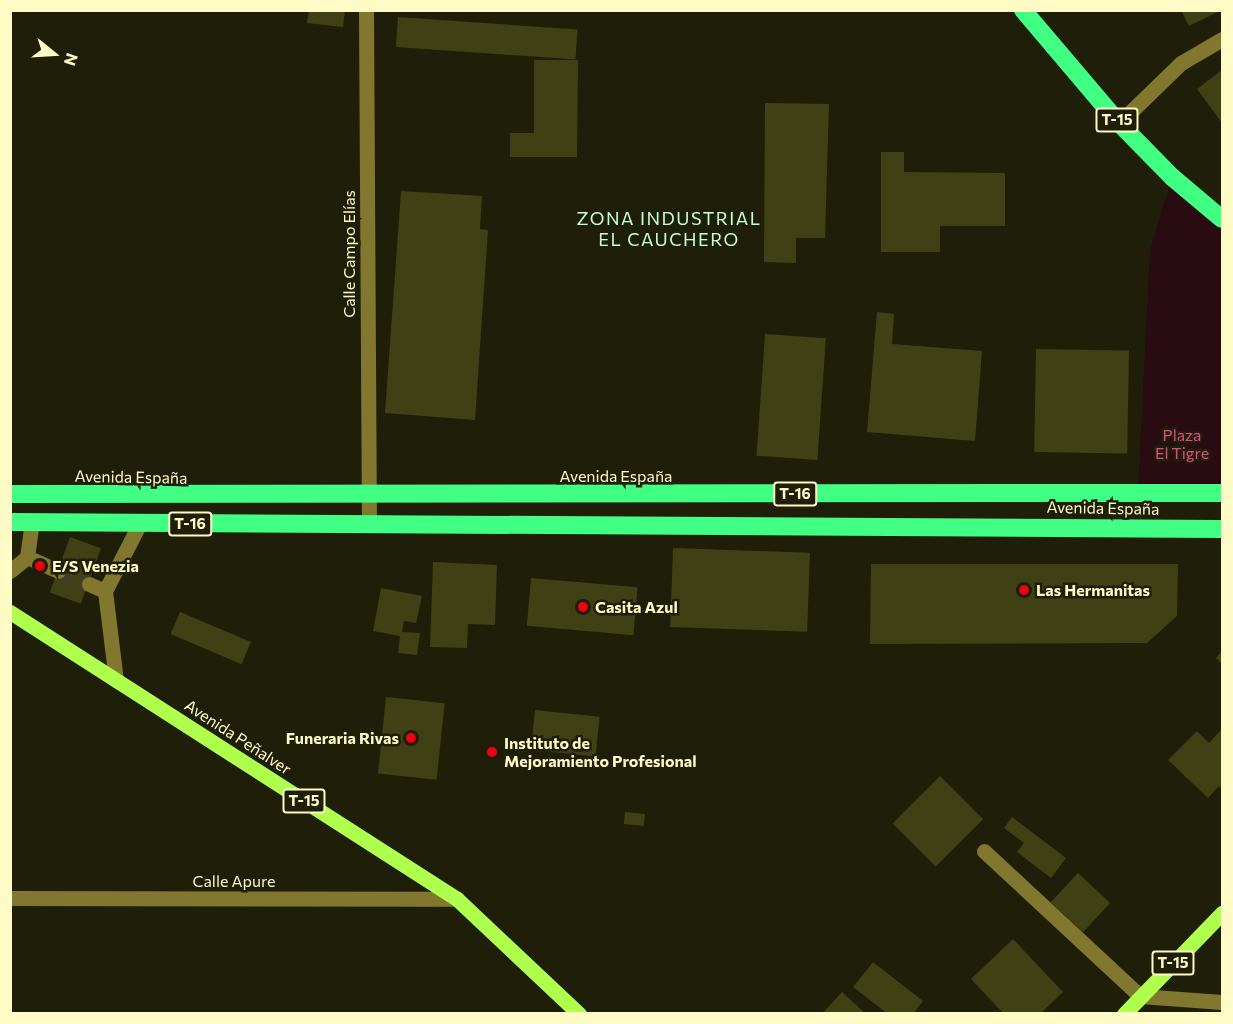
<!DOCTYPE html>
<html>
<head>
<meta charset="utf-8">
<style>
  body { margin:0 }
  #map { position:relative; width:1233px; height:1024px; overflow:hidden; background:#1e1e09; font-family:Commissioner,sans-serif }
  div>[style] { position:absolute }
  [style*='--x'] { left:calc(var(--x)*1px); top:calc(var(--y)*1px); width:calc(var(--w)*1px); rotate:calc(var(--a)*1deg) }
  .green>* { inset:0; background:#280c12 }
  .building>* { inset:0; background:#3f4114; transform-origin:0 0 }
  .minor-tunnel>* { height:15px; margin-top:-7.5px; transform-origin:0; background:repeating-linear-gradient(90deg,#403f25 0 15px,transparent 0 23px) }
  .minor>* { height:15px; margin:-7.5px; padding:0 7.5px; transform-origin:7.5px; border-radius:7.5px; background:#82772f }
  .major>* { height:15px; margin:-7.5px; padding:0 7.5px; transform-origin:7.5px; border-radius:7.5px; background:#afff4d }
  .highway>* { height:18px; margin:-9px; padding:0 9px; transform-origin:9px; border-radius:9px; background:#41ff83 }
  .dots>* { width:16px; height:16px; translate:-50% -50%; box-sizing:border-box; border:3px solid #1e1e09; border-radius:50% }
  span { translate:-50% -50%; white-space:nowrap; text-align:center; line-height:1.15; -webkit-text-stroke:5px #1e1e09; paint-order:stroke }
  .shield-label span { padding:2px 4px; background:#1e1e09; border:2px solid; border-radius:4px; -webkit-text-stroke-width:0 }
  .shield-label { font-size:15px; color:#fffbc6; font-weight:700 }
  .street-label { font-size:16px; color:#fffbc6 }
  .park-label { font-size:16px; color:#eb468c }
  .poi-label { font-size:16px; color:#fffbc6; font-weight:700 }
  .left { translate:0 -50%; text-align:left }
  .right { translate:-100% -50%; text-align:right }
  .neighbourhood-label { font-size:18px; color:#c8ffd2; letter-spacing:1.5px }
  .frame { position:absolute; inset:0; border:12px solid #fffbc6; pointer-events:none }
  .north { position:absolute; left:24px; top:24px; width:60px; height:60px; -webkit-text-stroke:4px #1e1e09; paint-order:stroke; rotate:108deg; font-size:16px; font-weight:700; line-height:24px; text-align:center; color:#fffbc6 }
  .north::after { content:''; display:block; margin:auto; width:21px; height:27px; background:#fffbc6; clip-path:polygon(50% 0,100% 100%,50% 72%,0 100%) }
</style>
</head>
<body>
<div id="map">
  <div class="green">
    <div style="clip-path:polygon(1172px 177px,1222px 219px,1222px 493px,1138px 492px,1150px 250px)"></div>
  </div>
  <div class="building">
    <div style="clip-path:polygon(309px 10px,345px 10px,343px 27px,307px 23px)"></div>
    <div style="clip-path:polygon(1181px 10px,1222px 10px,1189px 26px)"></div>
    <div style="left:398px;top:17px;width:180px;height:30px;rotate:4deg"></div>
    <div style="clip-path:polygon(534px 60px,578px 60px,577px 157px,510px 157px,510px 133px,534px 133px)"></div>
    <div style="clip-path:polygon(1222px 70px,1222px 123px,1197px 89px)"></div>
    <div style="clip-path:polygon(765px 103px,829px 104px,825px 238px,796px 238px,796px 263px,764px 262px)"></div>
    <div style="clip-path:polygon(881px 152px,904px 152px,904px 172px,1005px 173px,1005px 226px,940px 226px,940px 252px,881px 252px)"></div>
    <div style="clip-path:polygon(401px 191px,482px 196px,480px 229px,488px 230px,475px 420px,385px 413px)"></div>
    <div style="clip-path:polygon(877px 312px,894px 314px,892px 344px,982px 351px,975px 441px,867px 432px)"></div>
    <div style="left:765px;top:334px;width:61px;height:122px;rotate:4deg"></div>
    <div style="left:1036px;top:349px;width:93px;height:103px;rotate:1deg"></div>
    <div style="left:70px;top:537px;width:33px;height:59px;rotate:20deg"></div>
    <div style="left:673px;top:548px;width:137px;height:79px;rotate:2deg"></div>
    <div style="clip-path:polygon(433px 562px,497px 565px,495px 625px,468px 624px,467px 648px,430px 647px)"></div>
    <div style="clip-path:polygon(871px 564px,1178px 564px,1177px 616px,1147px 643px,870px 644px)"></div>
    <div style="left:531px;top:578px;width:107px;height:48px;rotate:5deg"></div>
    <div style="clip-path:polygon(381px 588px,422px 596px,416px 623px,404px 621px,402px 632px,420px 633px,417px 655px,398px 653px,400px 636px,373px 631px)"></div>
    <div style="left:180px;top:612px;width:77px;height:24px;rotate:23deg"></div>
    <div style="clip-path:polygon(1222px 651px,1222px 664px,1216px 658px)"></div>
    <div style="left:386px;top:697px;width:59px;height:77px;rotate:6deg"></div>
    <div style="left:535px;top:710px;width:65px;height:40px;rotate:6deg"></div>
    <div style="clip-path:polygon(1222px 729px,1222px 789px,1219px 786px,1208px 798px,1168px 760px,1197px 731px,1209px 743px)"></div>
    <div style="left:940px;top:776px;width:61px;height:67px;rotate:45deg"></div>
    <div style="left:625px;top:812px;width:20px;height:12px;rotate:6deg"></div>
    <div style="clip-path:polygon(1012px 817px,1066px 858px,1051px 878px,1017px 852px,1024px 843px,1004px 828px)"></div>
    <div style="left:1078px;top:873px;width:44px;height:40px;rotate:43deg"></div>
    <div style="clip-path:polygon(1013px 939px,1063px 992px,1040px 1014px,1004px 1014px,971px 979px)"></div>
    <div style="clip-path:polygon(873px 962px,923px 1001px,913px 1014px,888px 1014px,853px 987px)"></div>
    <div style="clip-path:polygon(842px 992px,866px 1014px,822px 1014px)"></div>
  </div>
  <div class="minor-tunnel">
    <div style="--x:58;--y:571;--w:34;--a:23"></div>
  </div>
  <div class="minor">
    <div style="--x:366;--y:10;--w:515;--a:89.67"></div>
    <div style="--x:1119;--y:123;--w:86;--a:-44.1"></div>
    <div style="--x:1181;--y:63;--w:48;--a:-30.3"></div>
    <div style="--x:27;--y:557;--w:34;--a:-82"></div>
    <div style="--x:10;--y:571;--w:22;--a:-39"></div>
    <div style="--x:27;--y:557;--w:34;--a:24"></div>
    <div style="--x:89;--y:584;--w:17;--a:24"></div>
    <div style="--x:105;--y:591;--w:90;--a:83"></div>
    <div style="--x:105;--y:591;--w:76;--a:-62.8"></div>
    <div style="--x:984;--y:851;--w:213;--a:42.9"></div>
    <div style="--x:1140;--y:996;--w:82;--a:4.2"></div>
    <div style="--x:10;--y:898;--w:447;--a:0.1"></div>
  </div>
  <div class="major">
    <div style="--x:10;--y:612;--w:531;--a:32.7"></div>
    <div style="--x:457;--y:899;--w:168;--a:43.3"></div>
    <div style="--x:1124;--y:1014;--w:141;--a:-45.9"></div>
  </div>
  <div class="highway">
    <div style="--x:1023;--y:10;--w:148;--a:49.7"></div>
    <div style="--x:1119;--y:123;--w:76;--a:45.5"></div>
    <div style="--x:1172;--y:177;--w:65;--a:40"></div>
    <div style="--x:10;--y:494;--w:1212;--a:-0.05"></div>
    <div style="--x:10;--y:522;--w:1212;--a:0.33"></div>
  </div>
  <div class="dots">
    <div style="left:40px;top:566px;background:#f10012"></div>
    <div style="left:1024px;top:590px;background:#f10012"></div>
    <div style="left:583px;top:607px;background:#f10012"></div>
    <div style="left:411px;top:738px;background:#f10012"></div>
    <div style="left:492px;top:752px;background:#f10012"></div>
  </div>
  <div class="shield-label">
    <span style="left:1117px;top:120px">T-15</span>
    <span style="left:795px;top:494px">T-16</span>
    <span style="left:190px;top:524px">T-16</span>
    <span style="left:304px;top:801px">T-15</span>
    <span style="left:1173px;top:963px">T-15</span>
  </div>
  <div class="street-label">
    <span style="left:349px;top:254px;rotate:-90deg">Calle Campo Elías</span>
    <span style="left:616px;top:476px">Avenida España</span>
    <span style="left:131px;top:477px;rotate:1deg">Avenida España</span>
    <span style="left:1103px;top:508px;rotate:1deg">Avenida España</span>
    <span style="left:238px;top:737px;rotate:33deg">Avenida Peñalver</span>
    <span style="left:234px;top:881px">Calle Apure</span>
  </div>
  <div class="park-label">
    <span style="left:1182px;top:444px">Plaza<br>El Tigre</span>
  </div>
  <div class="poi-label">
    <span class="left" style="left:52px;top:566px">E/S Venezia</span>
    <span class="left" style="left:1036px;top:590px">Las Hermanitas</span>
    <span class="left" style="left:595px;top:607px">Casita Azul</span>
    <span class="right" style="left:399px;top:738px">Funeraria Rivas</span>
    <span class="left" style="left:504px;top:752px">Instituto de<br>Mejoramiento Profesional</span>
  </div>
  <div class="neighbourhood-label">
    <span style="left:669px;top:229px">ZONA INDUSTRIAL<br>EL CAUCHERO</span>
  </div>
  <div class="frame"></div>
  <div class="north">N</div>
</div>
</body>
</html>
